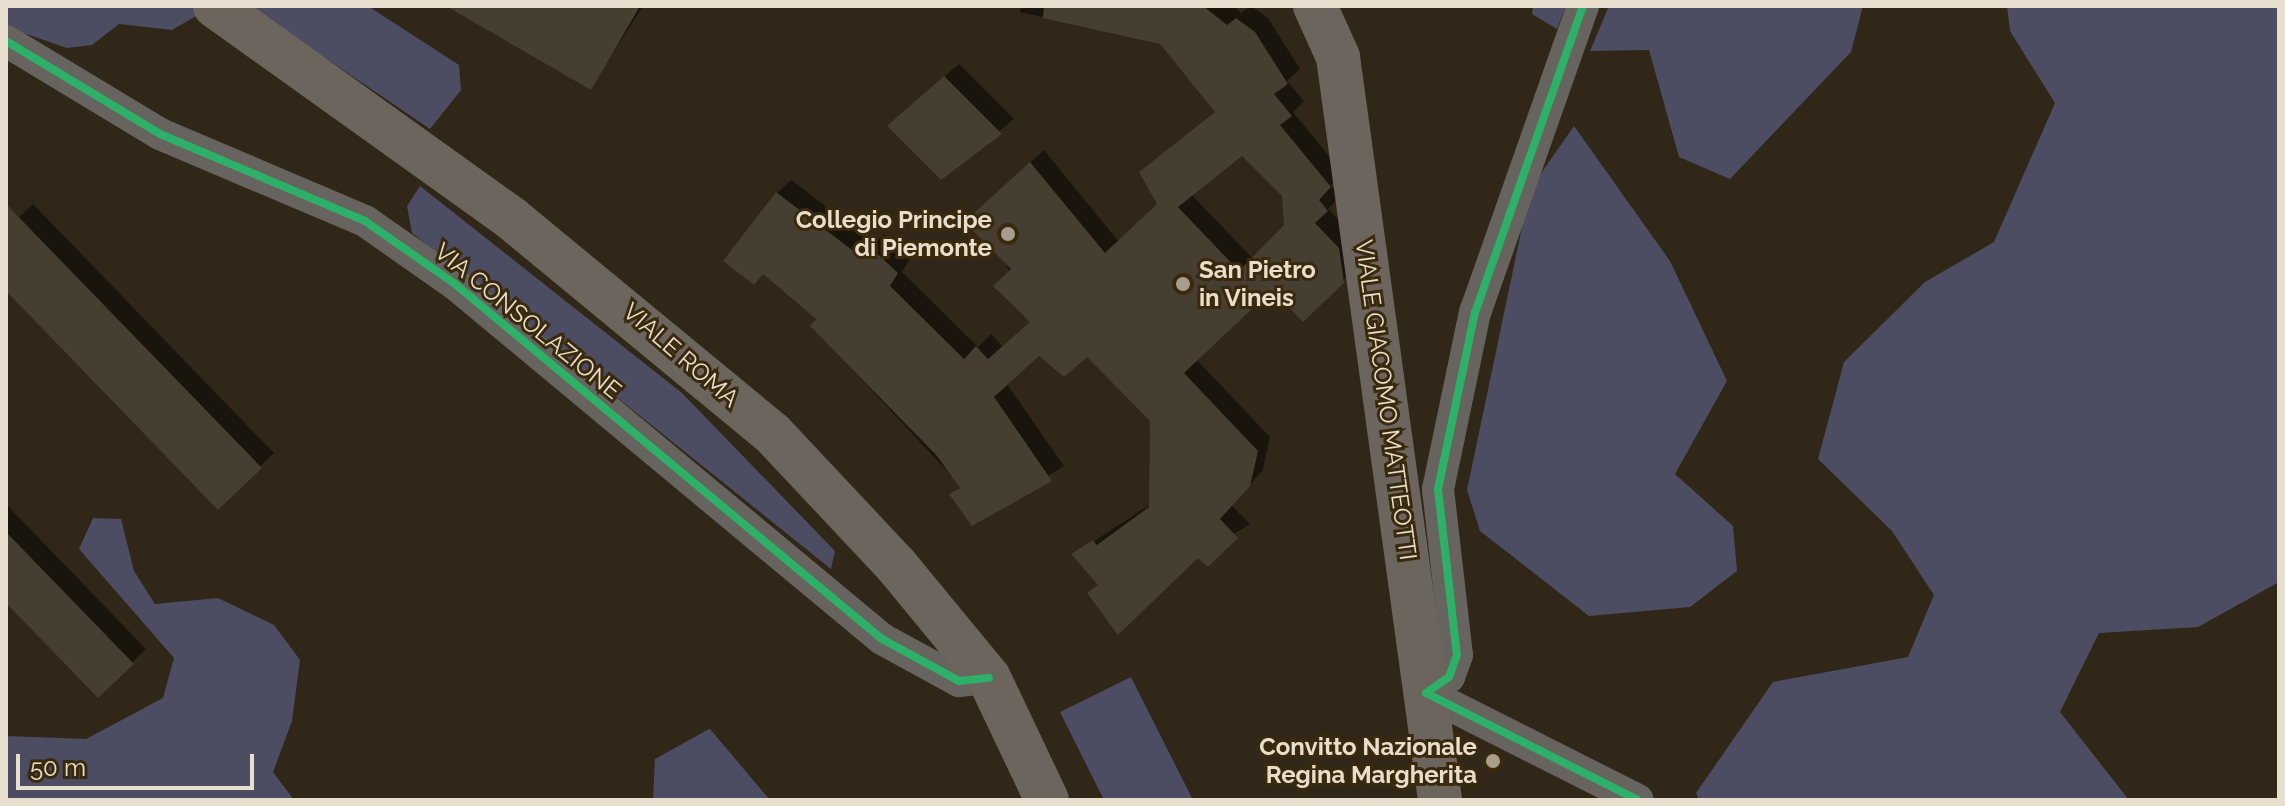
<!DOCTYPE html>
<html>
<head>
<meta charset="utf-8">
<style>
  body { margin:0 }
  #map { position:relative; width:2285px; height:806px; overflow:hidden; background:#302718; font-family:Raleway,sans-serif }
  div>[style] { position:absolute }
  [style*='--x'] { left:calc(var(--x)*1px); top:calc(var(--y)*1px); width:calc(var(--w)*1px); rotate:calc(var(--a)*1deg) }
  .green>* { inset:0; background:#4c4c62 }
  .shadow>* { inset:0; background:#0007 }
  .building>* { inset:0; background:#453e31 }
  .street>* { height:32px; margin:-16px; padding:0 16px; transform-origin:16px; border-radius:16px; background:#67635e }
  .secondary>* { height:44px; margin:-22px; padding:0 22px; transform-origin:22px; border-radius:22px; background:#6b655d }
  .cycleway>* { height:8px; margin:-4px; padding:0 4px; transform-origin:4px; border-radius:4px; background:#2db169 }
  .dots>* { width:22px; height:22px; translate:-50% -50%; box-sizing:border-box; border:4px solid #3a2a0d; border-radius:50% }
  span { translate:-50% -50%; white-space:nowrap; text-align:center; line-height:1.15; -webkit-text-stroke:6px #3a2a0d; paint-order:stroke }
  .poi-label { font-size:24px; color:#e8decd; font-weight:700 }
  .right { translate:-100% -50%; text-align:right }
  .left { translate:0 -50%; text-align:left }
  .street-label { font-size:24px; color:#e8decd }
  .frame { position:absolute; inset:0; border:8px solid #e8decd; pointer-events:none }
  .scale { position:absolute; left:16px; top:754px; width:238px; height:36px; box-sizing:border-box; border:4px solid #e8decd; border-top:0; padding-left:10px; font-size:24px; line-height:28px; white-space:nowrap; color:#e8decd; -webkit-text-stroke:6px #3a2a0d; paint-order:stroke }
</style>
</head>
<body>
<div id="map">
  <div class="green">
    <div style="clip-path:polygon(6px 6px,193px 6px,198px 15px,172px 30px,119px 24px,92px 45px,67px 48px,6px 27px)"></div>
    <div style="clip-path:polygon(249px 6px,368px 6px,459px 65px,461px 90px,430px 129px)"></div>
    <div style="clip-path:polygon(1533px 6px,1566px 6px,1557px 29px,1532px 14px)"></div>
    <div style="clip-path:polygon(1609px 6px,1863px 6px,1851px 52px,1730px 179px,1679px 157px,1649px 50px,1590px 51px)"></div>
    <div style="clip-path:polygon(2007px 6px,2279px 6px,2279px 582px,2198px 627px,2099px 633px,2060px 712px,2129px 800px,1699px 800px,1696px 793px,1773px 682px,1908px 657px,1934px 595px,1892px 531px,1818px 459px,1844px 362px,1925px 282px,1994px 242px,2055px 103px,2010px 31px)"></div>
    <div style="clip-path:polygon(1574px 126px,1670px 261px,1727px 381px,1675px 474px,1733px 526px,1737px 571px,1690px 607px,1589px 616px,1480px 531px,1467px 490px,1530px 189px)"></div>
    <div style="clip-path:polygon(420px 186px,682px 393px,835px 551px,831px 569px,412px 233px,407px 206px)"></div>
    <div style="clip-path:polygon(93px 518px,121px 519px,134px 571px,155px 604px,218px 598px,274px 625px,300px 660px,292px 721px,273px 772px,294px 800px,6px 800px,6px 736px,86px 739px,163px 698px,174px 658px,79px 549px)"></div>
    <div style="clip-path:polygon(1131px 677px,1193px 800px,1104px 800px,1060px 712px)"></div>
    <div style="clip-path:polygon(709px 729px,710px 729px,770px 800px,653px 800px,655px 759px)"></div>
  </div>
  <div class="shadow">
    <div style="clip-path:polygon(450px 6px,643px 6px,590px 88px)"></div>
    <div style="clip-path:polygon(evenodd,1021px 6px,1233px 6px,1241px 13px,1251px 6px,1268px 18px,1300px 69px,1287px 81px,1304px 101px,1293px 112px,1343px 173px,1331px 185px,1340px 196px,1328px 209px,1352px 234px,1356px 267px,1342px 281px,1272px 287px,1196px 359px,1270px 437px,1263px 470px,1231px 505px,1250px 524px,1198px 556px,1099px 584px,1074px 554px,1151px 504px,1152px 421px,1087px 354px,1039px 354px,1006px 383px,1064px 466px,973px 523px,952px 494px,961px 486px,812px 326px,819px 319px,777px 193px,791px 180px,875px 243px,884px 234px,910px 259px,902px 272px,978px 347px,991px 334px,1003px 347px,1032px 321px,980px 208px,1044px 150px,1119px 242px,1159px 204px,1142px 172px,1216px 111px,1162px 42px,1020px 12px,1021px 6px,1242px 153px,1283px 195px,1286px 225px,1253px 259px,1191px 194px,1242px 153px)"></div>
    <div style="clip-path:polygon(959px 64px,1014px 119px,941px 178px,904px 112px)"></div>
    <div style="clip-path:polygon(33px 204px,274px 453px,218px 507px,6px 288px,6px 230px)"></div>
    <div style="clip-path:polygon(6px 504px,146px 649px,98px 695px,6px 600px)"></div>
  </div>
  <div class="building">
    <div style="clip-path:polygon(446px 6px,640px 6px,591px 90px)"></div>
    <div style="clip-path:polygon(evenodd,1044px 6px,1203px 6px,1227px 25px,1236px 18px,1255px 32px,1288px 84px,1274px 94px,1292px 116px,1280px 125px,1331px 187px,1319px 200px,1328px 211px,1315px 223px,1339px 248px,1344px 283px,1303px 322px,1272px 290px,1184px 373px,1258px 451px,1250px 486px,1220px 519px,1238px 538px,1208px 567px,1198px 558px,1118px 635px,1087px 593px,1098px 585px,1071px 554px,1093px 540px,1097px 545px,1149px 507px,1150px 421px,1087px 357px,1064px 377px,1039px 356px,994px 397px,1052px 481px,972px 526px,949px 494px,960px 488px,937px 456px,810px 326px,816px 319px,763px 274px,754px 285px,723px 261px,776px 192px,860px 256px,869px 246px,898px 273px,890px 286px,964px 359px,976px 346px,988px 359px,1030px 322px,993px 286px,1011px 269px,964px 222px,1030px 162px,1105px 253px,1157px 204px,1139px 172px,1215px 112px,1160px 44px,1043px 18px,1044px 6px,1242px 156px,1282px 196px,1284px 225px,1239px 271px,1178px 207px,1242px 156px)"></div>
    <div style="clip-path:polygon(944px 76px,1002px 134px,941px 180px,887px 126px)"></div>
    <div style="clip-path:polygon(6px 204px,262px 468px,218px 510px,6px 291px)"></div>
    <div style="clip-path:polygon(6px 532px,134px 664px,98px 698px,6px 603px)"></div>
  </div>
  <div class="street">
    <div style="--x:1583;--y:6;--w:324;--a:109.4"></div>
    <div style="--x:1475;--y:312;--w:181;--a:101.8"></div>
    <div style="--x:1438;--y:489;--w:167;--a:83.5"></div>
    <div style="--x:1457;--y:655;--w:23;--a:110"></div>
    <div style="--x:1449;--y:677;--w:28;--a:145"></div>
    <div style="--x:1426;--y:693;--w:237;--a:26.8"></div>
    <div style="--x:6;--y:41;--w:180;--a:31.1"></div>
    <div style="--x:160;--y:134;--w:223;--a:23"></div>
    <div style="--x:365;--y:221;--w:110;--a:35"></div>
    <div style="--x:455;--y:284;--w:555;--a:39.74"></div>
    <div style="--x:882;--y:639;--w:88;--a:28.6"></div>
    <div style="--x:959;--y:681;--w:30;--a:-6"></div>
  </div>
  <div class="secondary">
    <div style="--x:215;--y:6;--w:364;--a:35.6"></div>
    <div style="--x:511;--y:218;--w:338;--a:39.5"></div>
    <div style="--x:772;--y:433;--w:181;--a:46.8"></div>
    <div style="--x:896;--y:565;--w:146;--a:50.5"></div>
    <div style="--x:989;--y:678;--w:135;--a:64.6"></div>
    <div style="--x:1315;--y:6;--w:56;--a:65.7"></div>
    <div style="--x:1338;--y:57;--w:750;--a:82.18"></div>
  </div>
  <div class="cycleway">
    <div style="--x:1583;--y:6;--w:324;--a:109.4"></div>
    <div style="--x:1475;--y:312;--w:181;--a:101.8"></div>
    <div style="--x:1438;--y:489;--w:167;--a:83.5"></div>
    <div style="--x:1457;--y:655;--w:23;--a:110"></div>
    <div style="--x:1449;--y:677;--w:28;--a:145"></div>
    <div style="--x:1426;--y:693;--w:237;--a:26.8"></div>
    <div style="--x:6;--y:41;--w:180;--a:31.1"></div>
    <div style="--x:160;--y:134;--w:223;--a:23"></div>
    <div style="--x:365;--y:221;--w:110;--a:35"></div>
    <div style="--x:455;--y:284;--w:555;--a:39.74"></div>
    <div style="--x:882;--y:639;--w:88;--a:28.6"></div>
    <div style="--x:959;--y:681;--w:30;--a:-6"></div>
  </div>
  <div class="dots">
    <div style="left:1008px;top:234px;background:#a89e8e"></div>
    <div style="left:1183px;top:284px;background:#a89e8e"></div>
    <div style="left:1493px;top:761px;background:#a89e8e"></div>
  </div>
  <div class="poi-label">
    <span class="right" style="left:992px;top:234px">Collegio Principe<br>di Piemonte</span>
    <span class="left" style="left:1199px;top:284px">San Pietro<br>in Vineis</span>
    <span class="right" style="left:1477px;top:761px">Convitto Nazionale<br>Regina Margherita</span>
  </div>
  <div class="street-label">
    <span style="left:528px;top:321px;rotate:39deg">VIA CONSOLAZIONE</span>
    <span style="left:681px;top:355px;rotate:41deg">VIALE ROMA</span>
    <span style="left:1386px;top:400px;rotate:82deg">VIALE GIACOMO MATTEOTTI</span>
  </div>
  <div class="frame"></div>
  <div class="scale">50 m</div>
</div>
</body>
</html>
